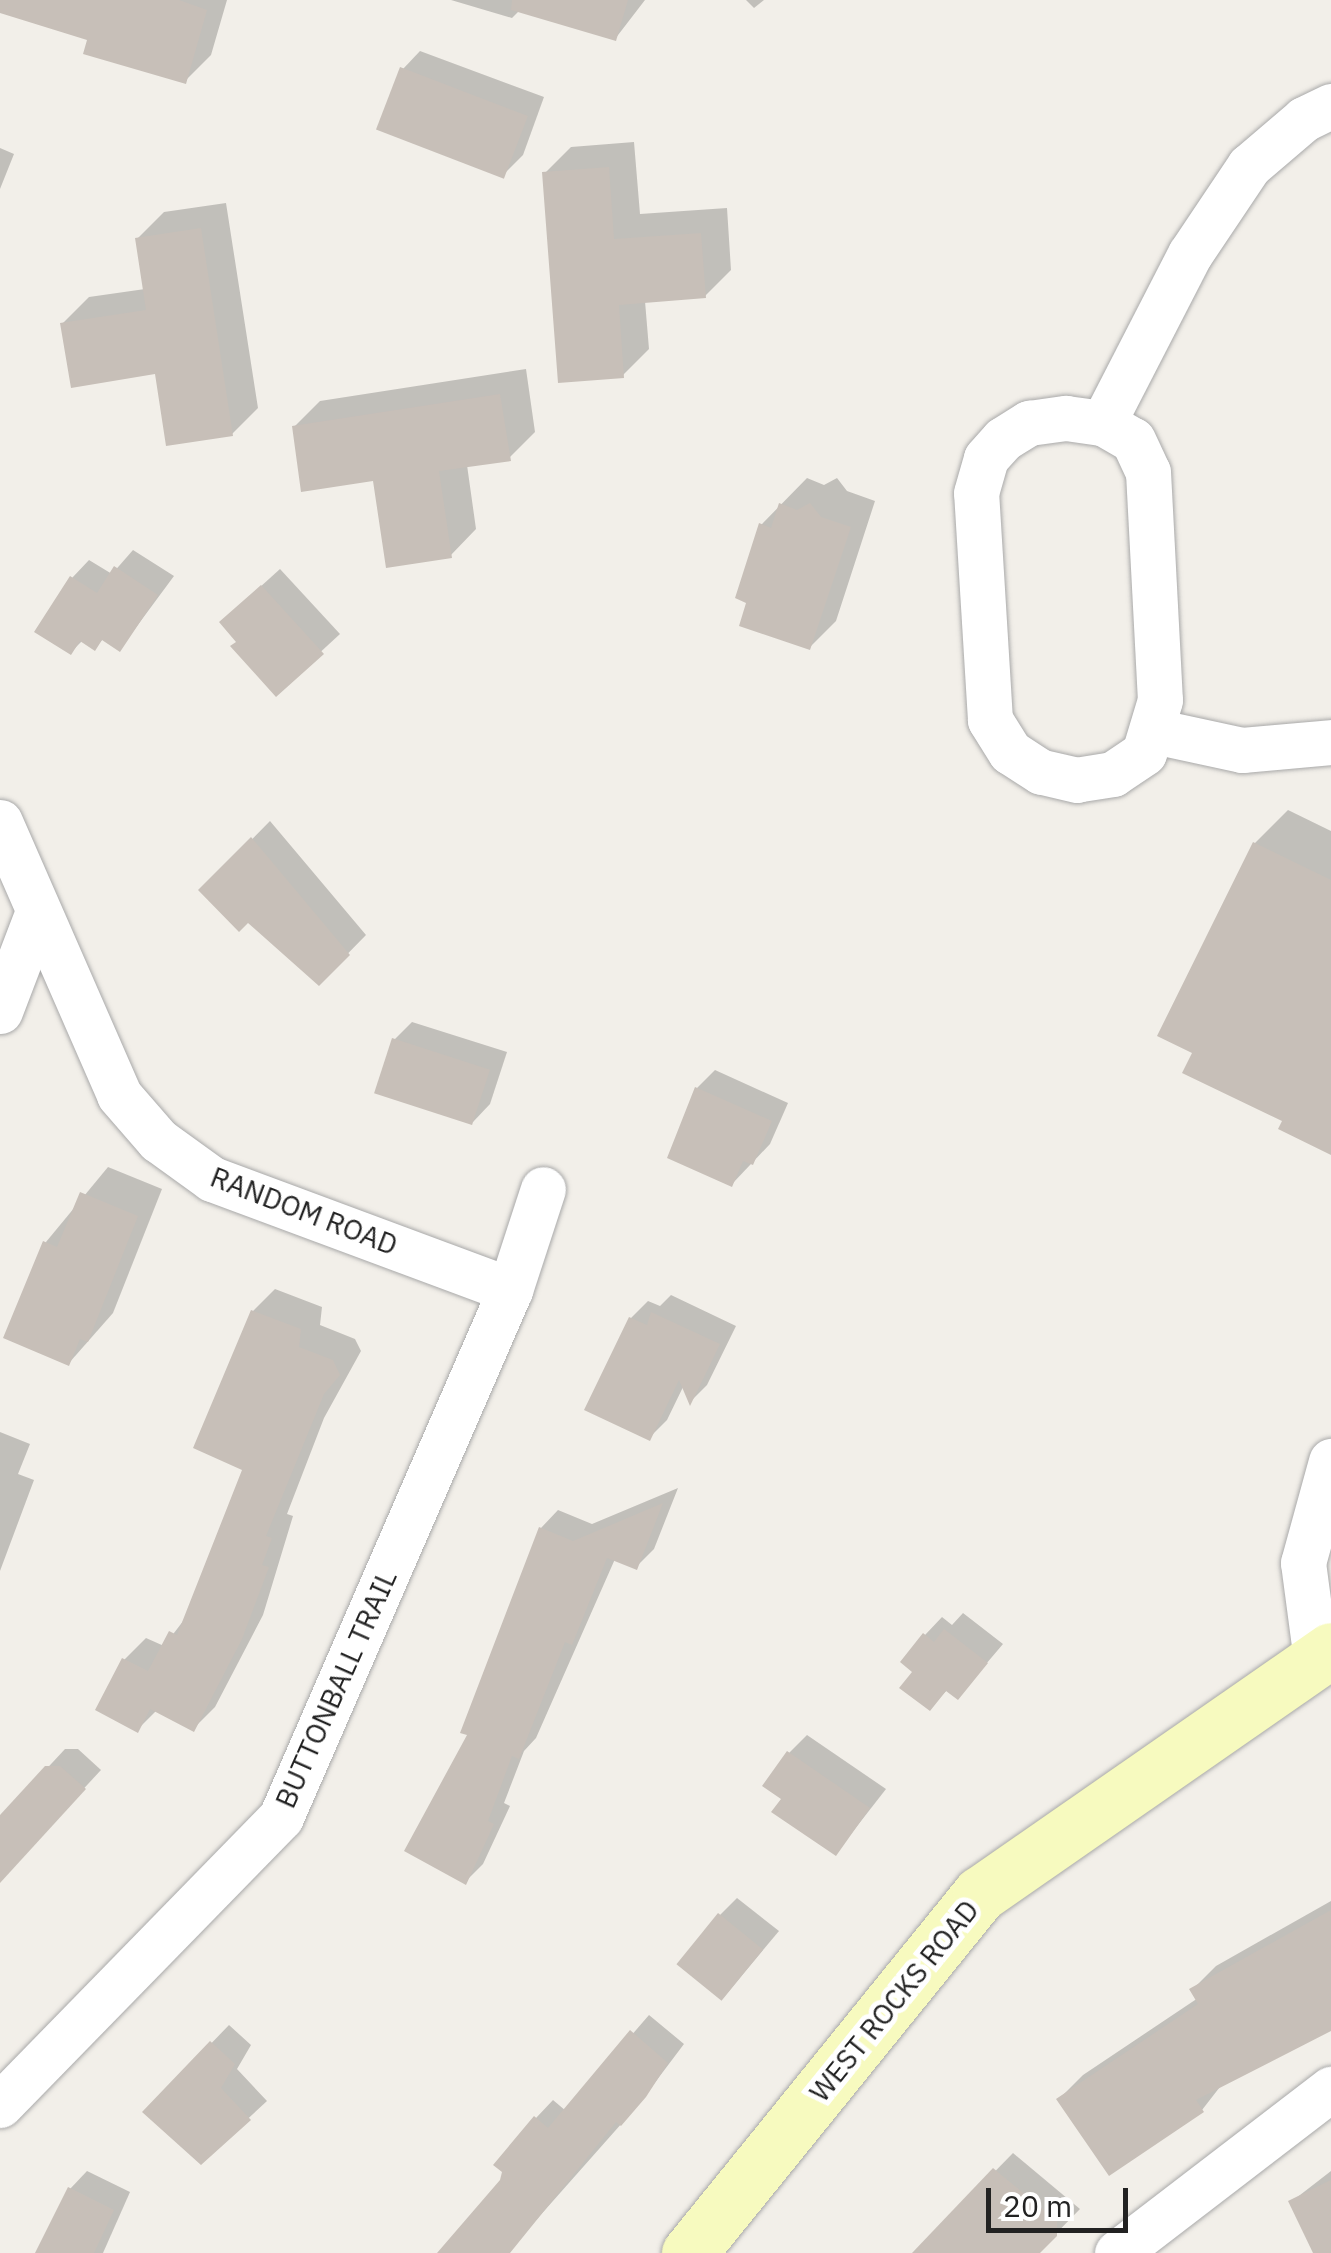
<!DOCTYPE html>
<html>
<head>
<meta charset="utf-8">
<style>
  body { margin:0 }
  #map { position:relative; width:1331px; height:2253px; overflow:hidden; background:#f2efe9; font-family:"IBM Plex Sans",sans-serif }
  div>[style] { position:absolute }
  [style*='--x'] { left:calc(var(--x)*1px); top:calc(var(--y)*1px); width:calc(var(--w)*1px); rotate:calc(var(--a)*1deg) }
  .shadow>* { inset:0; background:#0003 }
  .building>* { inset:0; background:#c7bfb8; transform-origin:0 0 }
  .roads { filter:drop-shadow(0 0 2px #a9a9a9) drop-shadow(0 0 2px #a9a9a9) }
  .street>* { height:45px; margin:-22.5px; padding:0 22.5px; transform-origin:22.5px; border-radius:22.5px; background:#fff }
  .secondary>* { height:55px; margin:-27.5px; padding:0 27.5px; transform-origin:27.5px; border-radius:27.5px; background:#f7fabf }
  span { translate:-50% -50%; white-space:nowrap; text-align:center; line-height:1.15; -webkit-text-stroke:10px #fff; paint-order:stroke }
  .street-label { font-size:28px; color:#222 }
  .scale { position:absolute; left:986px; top:2188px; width:142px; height:45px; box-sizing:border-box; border:5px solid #222; border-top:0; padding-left:12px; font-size:30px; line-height:35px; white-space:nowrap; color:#222; -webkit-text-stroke:8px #fff; paint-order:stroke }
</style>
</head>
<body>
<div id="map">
  <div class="shadow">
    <div style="clip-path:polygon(0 0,227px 0,211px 55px,185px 81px,90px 38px,0 12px)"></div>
    <div style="clip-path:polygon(451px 0,645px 0,615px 39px,520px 10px,512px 18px)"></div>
    <div style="clip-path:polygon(746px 0,764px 0,754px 8px)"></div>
    <div style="clip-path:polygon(420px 51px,544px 97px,523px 155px,505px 173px,403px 69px)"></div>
    <div style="clip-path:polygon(634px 142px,640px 214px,727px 208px,731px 270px,705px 296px,645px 301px,649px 349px,623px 375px,545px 173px,571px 147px)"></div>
    <div style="clip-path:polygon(0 148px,14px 154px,0 189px)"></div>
    <div style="clip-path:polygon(226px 203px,258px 408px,232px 434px,157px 371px,63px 323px,89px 297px,145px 289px,138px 238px,164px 212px)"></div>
    <div style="clip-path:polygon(526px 369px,535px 432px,509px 458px,467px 465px,476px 529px,450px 556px,375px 478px,294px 427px,320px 401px)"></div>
    <div style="clip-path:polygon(807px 478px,824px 485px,837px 478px,847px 491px,875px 501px,836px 621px,810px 647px,761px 525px)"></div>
    <div style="clip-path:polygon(133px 550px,174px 576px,120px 649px,104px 638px,94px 648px,83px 640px,71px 652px,72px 578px,89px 560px,112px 574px)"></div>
    <div style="clip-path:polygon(280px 569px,340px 634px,276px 693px,239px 642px,240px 605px)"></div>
    <div style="clip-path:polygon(1288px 810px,1331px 831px,1331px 1153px,1196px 1052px,1255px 843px)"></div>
    <div style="clip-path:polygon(270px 821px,366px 935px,319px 983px,248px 920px,202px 890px)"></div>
    <div style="clip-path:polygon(412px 1022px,507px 1052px,490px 1104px,473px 1122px,394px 1040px)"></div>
    <div style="clip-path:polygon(715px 1070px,788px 1103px,770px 1144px,732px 1184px,697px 1088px)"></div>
    <div style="clip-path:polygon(108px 1167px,162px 1189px,113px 1313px,69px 1363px,46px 1242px)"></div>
    <div style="clip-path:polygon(275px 1289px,322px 1307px,320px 1325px,355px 1339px,361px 1351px,324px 1418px,287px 1514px,293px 1516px,263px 1615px,215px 1707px,193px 1729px,157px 1710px,137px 1730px,124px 1660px,146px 1638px,164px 1646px,187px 1616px,245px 1468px,253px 1311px)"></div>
    <div style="clip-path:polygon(671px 1295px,736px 1326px,707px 1385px,691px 1401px,684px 1385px,667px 1420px,649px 1438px,631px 1318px,648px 1301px,660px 1306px)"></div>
    <div style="clip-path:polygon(0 1432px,30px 1444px,18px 1474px,34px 1480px,0 1571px)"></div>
    <div style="clip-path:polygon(678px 1488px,654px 1549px,636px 1567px,615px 1559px,536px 1738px,524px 1751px,504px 1803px,510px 1806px,483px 1864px,465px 1882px,471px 1734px,541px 1528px,558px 1510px,592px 1524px)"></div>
    <div style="clip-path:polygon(963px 1613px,1003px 1644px,958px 1697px,948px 1689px,930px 1708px,915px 1671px,925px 1635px,942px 1617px,952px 1625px)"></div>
    <div style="clip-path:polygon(807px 1735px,886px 1789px,836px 1853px,785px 1798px,789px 1753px)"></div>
    <div style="clip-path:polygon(65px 1749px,78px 1749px,101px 1770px,0 1879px,0 1819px)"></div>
    <div style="clip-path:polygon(737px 1898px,779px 1931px,723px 1998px,720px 1915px)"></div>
    <div style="clip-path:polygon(1331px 1901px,1331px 2027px,1223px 2083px,1202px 2110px,1059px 2099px,1083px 2075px,1198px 1998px,1192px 1990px,1216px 1966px)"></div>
    <div style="clip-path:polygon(649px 2015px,684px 2044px,638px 2105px,507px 2253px,440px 2253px,502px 2181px,536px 2118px,553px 2100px,566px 2111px)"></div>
    <div style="clip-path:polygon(229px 2025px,251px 2045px,237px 2069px,267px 2101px,201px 2162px,145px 2112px)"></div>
    <div style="clip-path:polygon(1013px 2153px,1080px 2209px,1037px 2253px,929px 2253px,922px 2246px)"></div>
    <div style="clip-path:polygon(87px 2171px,130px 2192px,103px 2253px,38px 2253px,70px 2189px)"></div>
    <div style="clip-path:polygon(1331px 2171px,1331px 2253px,1316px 2253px,1291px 2202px)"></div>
  </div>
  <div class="building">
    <div style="clip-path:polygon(0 0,179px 0,207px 10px,186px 84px,83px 54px,87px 40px,0 13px)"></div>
    <div style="clip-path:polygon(512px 0,628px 0,616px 41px,511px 10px)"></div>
    <div style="left:400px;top:67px;width:137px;height:67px;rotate:21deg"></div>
    <div style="clip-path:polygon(609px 167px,614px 239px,701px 233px,706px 298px,619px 305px,624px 378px,558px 383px,542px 172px)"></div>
    <div style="clip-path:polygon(201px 228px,233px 436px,166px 446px,155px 374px,71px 388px,60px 323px,146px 310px,135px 238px)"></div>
    <div style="clip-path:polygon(500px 394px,511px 461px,439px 471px,452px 558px,386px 568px,373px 481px,301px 492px,292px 426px)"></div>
    <div style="clip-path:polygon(779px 503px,797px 510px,810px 503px,821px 517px,851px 527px,810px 650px,739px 626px,746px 603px,735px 598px,759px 523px,771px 528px)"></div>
    <div style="clip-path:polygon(114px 566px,158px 595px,120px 652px,102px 640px,95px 651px,80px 641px,71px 655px,34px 632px,70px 576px,97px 593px)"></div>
    <div style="clip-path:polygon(261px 585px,324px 654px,276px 697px,230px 646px,236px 642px,219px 622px)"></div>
    <div style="clip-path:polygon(251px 837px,350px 955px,319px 986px,248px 923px,239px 932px,198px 890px)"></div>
    <div style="clip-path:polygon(1253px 842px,1331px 880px,1331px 1155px,1278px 1129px,1282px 1121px,1182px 1073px,1192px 1053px,1157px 1036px)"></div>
    <div style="left:392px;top:1038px;width:103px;height:58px;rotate:18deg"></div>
    <div style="clip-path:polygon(695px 1087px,772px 1121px,753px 1165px,743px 1161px,732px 1187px,667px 1158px)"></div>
    <div style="clip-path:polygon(80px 1192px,138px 1216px,88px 1342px,80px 1339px,69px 1366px,3px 1338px,43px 1241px,57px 1247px)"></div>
    <div style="clip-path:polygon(251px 1310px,301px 1329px,299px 1347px,333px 1360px,340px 1375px,324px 1394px,266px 1536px,272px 1538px,262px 1565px,269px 1567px,242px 1639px,194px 1732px,150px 1709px,138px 1733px,95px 1710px,122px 1658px,148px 1671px,169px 1631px,177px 1635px,242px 1470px,193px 1448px)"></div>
    <div style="clip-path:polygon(651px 1312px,720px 1344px,690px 1406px,679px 1380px,650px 1441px,584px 1410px,629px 1317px,647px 1325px)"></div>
    <div style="clip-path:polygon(663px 1503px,637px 1570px,607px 1558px,572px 1645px,565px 1642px,519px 1759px,512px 1756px,488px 1821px,494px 1824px,466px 1885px,404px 1851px,467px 1735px,460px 1733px,539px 1527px,573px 1541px)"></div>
    <div style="clip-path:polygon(944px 1629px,988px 1663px,958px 1700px,946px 1691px,930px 1711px,899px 1688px,912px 1672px,900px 1662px,923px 1633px,934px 1642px)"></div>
    <div style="clip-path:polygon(787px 1751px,870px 1808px,836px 1856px,771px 1812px,781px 1799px,762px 1786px)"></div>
    <div style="clip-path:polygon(45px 1766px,60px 1766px,86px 1789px,0 1883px,0 1815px)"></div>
    <div style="clip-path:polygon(1331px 1910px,1331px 2031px,1196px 2100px,1204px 2112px,1109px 2176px,1056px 2099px,1198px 2004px,1189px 1989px)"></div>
    <div style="left:718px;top:1913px;width:58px;height:66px;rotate:39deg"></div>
    <div style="clip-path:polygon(630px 2030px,668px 2063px,646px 2097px,621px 2126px,616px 2122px,510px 2253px,437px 2253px,500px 2180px,502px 2172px,493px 2165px,534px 2116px,548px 2128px)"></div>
    <div style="clip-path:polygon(210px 2041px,235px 2064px,221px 2088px,251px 2120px,201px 2165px,142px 2112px)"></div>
    <div style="clip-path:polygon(993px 2168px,1057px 2221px,1057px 2236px,1040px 2253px,912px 2253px)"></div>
    <div style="clip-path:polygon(1331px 2180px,1331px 2253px,1313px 2253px,1288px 2201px)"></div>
    <div style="clip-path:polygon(68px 2187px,114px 2210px,94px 2253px,35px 2253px)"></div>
  </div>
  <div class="roads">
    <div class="street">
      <div style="--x:1066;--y:418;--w:37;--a:8"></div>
      <div style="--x:1103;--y:423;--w:34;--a:30"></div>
      <div style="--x:1133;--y:440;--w:35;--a:65"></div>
      <div style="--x:1148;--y:472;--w:228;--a:87"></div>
      <div style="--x:1160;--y:700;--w:55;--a:106.8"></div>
      <div style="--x:1144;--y:753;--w:37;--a:146"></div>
      <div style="--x:1113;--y:774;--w:36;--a:171"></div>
      <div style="--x:1077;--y:780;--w:37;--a:-167"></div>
      <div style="--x:1041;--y:772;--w:37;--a:-147"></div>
      <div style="--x:1010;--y:752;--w:38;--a:-122"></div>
      <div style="--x:990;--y:720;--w:227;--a:-93.5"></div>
      <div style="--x:976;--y:493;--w:36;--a:-74"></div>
      <div style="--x:986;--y:458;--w:25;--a:-48"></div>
      <div style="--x:1003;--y:439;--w:31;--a:-32"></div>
      <div style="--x:1029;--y:423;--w:37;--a:-8"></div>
      <div style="--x:1103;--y:423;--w:190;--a:-62.8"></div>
      <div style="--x:1190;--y:254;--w:106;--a:-56.2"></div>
      <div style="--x:1249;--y:166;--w:72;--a:-40.5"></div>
      <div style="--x:1304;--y:119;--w:30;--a:-26"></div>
      <div style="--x:1154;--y:731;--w:90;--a:12.2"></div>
      <div style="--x:1242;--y:750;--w:89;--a:-5.1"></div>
      <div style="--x:0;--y:822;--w:298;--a:66.4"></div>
      <div style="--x:119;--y:1095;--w:60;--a:49.1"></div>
      <div style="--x:158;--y:1140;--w:67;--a:35.8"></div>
      <div style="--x:212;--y:1179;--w:318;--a:20.4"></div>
      <div style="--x:0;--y:1011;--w:104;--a:-69.1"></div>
      <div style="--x:1316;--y:1660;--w:98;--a:-97.6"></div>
      <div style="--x:1303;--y:1563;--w:106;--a:-74.6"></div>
      <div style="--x:0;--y:2105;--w:402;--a:-45.7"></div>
      <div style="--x:281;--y:1817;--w:575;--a:-66.51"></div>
      <div style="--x:510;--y:1290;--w:106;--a:-71.9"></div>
      <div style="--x:1117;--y:2253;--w:270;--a:-37.5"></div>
    </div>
    <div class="secondary">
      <div style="--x:689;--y:2253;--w:462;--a:-51"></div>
      <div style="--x:980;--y:1894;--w:427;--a:-34.8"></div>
    </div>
  </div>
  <div class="street-label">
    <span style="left:304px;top:1211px;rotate:21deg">RANDOM ROAD</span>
    <span style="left:336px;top:1689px;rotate:-66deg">BUTTONBALL TRAIL</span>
    <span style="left:894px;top:2001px;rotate:-51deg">WEST ROCKS ROAD</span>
  </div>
  <div class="scale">20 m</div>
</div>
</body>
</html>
